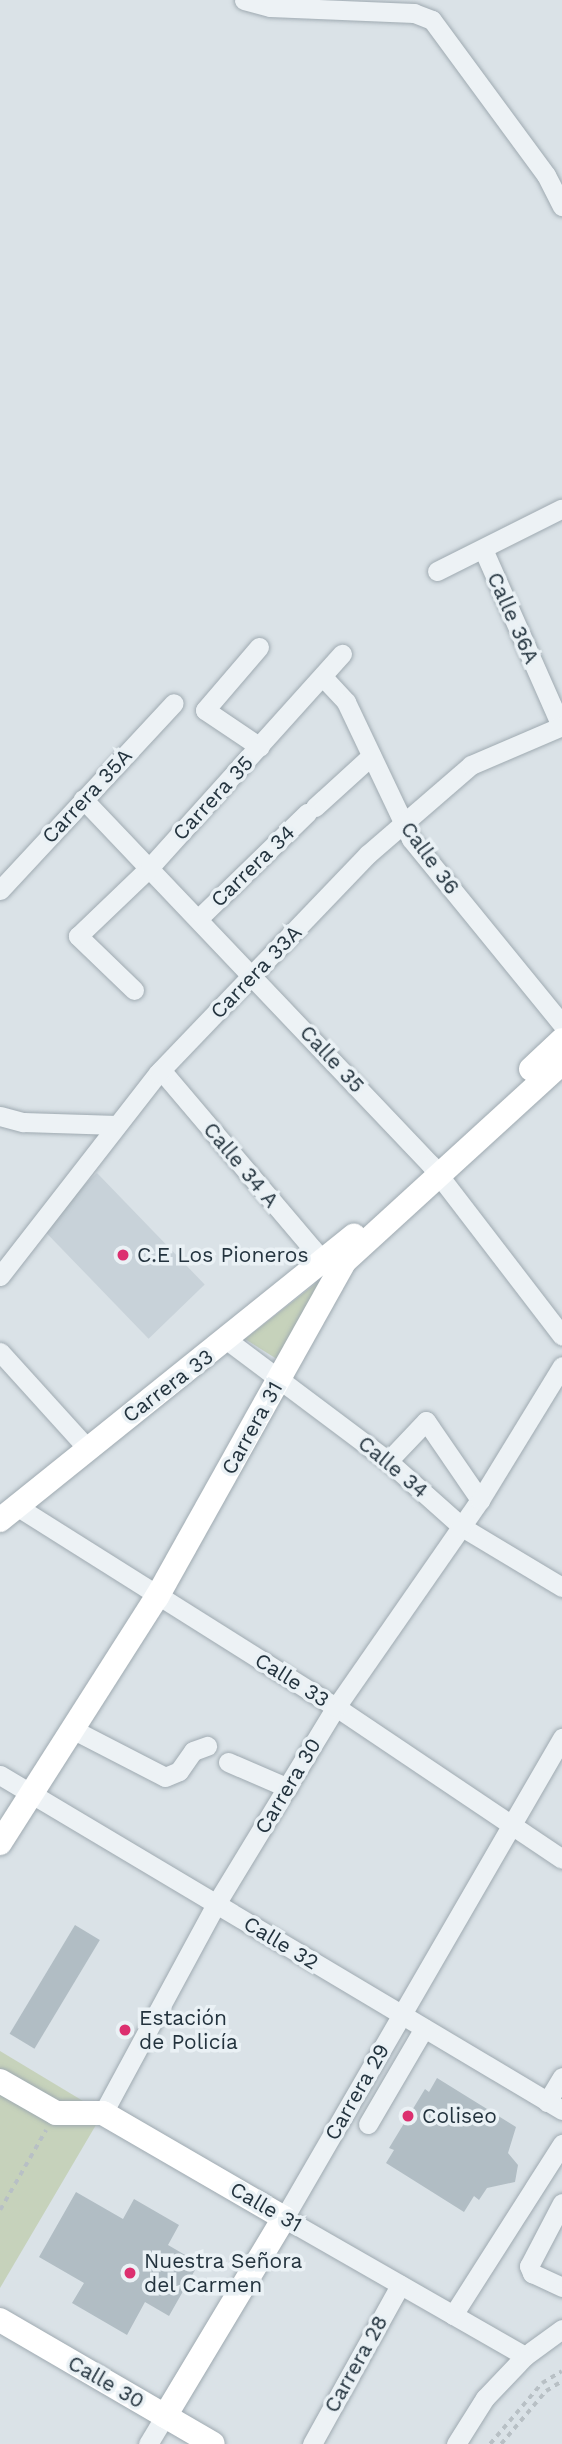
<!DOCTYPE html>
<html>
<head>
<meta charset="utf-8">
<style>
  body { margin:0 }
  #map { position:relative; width:562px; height:2444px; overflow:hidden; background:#dae2e7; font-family:"Work Sans",sans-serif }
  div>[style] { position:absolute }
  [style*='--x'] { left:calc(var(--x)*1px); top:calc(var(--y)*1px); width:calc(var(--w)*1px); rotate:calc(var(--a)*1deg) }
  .built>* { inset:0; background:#c8d2d9; transform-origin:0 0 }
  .green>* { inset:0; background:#c6d2bb }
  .building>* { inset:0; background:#b1bdc4; transform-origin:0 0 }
  .path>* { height:3.5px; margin-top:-1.75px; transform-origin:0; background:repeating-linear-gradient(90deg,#b8c0c5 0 5px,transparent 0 10px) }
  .roads { filter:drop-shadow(0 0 2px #9faab1) drop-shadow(0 0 2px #9faab1) }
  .minor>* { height:19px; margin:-9.5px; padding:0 9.5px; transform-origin:9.5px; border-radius:9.5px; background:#edf2f5 }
  .major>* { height:24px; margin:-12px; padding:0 12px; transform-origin:12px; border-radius:12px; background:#fff }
  .dots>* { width:19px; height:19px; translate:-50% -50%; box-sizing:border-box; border:4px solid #eaf1f5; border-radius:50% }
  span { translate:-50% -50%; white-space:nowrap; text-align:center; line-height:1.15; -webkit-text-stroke:7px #eaf1f5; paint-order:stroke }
  .street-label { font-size:21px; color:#23333e }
  .poi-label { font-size:21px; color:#23333e }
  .left { translate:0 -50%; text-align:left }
</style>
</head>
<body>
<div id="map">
  <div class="built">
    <div style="left:97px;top:1173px;width:155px;height:78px;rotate:46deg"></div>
  </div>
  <div class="green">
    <div style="clip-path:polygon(324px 1277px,280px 1361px,245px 1339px)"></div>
    <div style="clip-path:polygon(0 2051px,103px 2113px,0 2288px)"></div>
  </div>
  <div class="building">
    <div style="left:75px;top:1925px;width:29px;height:127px;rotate:31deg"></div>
    <div style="clip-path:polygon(437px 2078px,516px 2127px,508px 2153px,518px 2165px,515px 2182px,487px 2188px,479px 2200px,474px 2196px,464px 2212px,386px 2163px,394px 2150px,389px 2148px,425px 2089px,429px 2092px)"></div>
    <div style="clip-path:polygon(76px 2192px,123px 2219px,134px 2199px,179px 2225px,168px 2245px,199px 2263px,169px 2316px,145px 2302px,127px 2335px,72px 2303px,84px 2283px,39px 2257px)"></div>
  </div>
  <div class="path">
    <div style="--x:0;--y:2210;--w:92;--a:-60.1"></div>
    <div style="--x:490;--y:2444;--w:80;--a:-49.6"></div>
    <div style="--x:542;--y:2383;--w:23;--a:-31"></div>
    <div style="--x:501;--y:2444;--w:70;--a:-49.7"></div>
    <div style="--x:546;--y:2391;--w:19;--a:-32"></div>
  </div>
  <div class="roads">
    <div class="minor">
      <div style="--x:244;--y:0;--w:27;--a:15"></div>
      <div style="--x:270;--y:7;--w:144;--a:2.4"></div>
      <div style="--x:414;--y:13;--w:19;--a:21"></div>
      <div style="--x:432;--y:20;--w:192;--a:53.7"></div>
      <div style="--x:546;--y:175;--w:35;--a:63"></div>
      <div style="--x:483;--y:549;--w:193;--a:66.2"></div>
      <div style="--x:437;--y:571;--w:139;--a:-26.6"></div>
      <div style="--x:259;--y:647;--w:83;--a:130.6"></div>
      <div style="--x:205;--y:710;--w:66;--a:33.9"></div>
      <div style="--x:323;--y:677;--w:34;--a:47"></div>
      <div style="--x:346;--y:702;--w:152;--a:64.6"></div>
      <div style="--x:411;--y:839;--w:239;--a:50.8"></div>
      <div style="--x:83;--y:799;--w:505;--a:46.44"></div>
      <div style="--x:431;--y:1165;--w:215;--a:52.5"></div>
      <div style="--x:315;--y:807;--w:76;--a:-42.3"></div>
      <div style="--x:0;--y:890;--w:255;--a:-47.1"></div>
      <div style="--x:199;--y:918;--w:151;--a:-44.2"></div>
      <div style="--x:134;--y:990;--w:78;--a:-136"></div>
      <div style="--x:78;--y:936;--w:100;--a:-43.8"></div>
      <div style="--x:150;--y:867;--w:287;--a:-48"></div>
      <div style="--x:161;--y:1070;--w:249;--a:49.7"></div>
      <div style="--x:0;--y:1116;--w:24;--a:15"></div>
      <div style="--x:23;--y:1122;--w:94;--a:1.8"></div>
      <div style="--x:0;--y:1276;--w:257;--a:-52.1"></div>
      <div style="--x:158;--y:1073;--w:303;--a:-46.2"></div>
      <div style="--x:368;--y:854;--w:136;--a:-40.8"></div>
      <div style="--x:471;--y:765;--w:99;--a:-23.2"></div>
      <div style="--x:227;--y:1340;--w:201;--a:36.9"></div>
      <div style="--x:388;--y:1461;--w:99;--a:41.7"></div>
      <div style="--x:462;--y:1527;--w:117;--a:31"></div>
      <div style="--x:0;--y:1352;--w:130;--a:47.8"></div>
      <div style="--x:388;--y:1461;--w:55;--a:-46.5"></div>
      <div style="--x:426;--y:1421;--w:96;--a:55.6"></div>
      <div style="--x:18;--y:1507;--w:376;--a:32.2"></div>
      <div style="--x:336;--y:1707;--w:272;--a:33.9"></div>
      <div style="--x:74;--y:1730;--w:102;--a:27.3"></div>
      <div style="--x:165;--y:1777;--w:15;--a:-23"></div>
      <div style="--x:179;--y:1771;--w:24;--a:-55"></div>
      <div style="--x:193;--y:1751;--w:15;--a:-20"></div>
      <div style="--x:228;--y:1762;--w:65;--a:23.4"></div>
      <div style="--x:0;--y:1775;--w:654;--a:30.8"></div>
      <div style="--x:547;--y:2102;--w:29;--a:-59"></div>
      <div style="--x:103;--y:2113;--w:238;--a:-61.6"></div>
      <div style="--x:216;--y:1904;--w:231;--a:-58.7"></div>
      <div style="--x:336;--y:1707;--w:252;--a:-55.2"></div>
      <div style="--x:480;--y:1500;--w:157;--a:-58.5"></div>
      <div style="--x:368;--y:2124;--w:111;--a:-59.7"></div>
      <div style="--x:562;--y:2203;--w:71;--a:117.6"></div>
      <div style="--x:529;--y:2266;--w:8;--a:67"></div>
      <div style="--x:532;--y:2273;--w:33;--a:25"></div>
      <div style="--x:453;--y:2315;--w:203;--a:-57.5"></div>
      <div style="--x:525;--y:2356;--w:278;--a:-150.2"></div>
      <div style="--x:284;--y:2218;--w:555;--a:-59.92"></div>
      <div style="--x:148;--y:2444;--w:33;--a:-59"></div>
      <div style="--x:312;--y:2444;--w:182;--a:-61"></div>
      <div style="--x:456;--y:2444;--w:54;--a:-57.8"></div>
      <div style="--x:485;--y:2398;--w:58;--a:-46.4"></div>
      <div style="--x:525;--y:2356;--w:46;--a:-36.1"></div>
    </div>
    <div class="major">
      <div style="--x:531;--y:1069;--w:42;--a:-43.1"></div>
      <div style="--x:0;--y:1520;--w:454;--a:-38.8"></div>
      <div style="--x:0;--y:1843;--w:292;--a:-57.5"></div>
      <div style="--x:157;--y:1597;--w:385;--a:-60.8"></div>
      <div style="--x:345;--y:1261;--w:294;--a:-42.4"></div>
      <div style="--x:0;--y:2081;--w:64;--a:29.7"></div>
      <div style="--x:56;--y:2113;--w:47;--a:0"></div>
      <div style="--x:103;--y:2113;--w:209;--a:30.1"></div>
      <div style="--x:284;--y:2218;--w:231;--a:121"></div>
      <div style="--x:0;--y:2320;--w:246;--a:30.2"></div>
    </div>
  </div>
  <div class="dots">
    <div style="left:123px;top:1255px;background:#dc2f6f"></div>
    <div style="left:125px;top:2030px;background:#dc2f6f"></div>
    <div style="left:408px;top:2116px;background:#dc2f6f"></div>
    <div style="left:130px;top:2273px;background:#dc2f6f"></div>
  </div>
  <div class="street-label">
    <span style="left:513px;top:618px;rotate:66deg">Calle 36A</span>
    <span style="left:87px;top:796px;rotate:-47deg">Carrera 35A</span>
    <span style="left:213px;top:798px;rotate:-47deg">Carrera 35</span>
    <span style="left:430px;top:858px;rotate:54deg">Calle 36</span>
    <span style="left:253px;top:866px;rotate:-44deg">Carrera 34</span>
    <span style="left:256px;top:972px;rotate:-46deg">Carrera 33A</span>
    <span style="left:332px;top:1059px;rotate:47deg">Calle 35</span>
    <span style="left:241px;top:1165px;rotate:50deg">Calle 34 A</span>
    <span style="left:168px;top:1386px;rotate:-37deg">Carrera 33</span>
    <span style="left:252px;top:1428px;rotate:-61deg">Carrera 31</span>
    <span style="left:393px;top:1467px;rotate:40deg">Calle 34</span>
    <span style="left:292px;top:1680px;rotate:32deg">Calle 33</span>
    <span style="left:288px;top:1786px;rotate:-59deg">Carrera 30</span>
    <span style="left:281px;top:1943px;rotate:31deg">Calle 32</span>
    <span style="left:357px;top:2092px;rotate:-60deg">Carrera 29</span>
    <span style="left:266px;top:2207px;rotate:30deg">Calle 31</span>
    <span style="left:356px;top:2364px;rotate:-61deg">Carrera 28</span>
    <span style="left:106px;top:2382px;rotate:30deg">Calle 30</span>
  </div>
  <div class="poi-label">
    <span class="left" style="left:137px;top:1255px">C.E Los Pioneros</span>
    <span class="left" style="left:139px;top:2030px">Estación<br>de Policía</span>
    <span class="left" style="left:422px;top:2116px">Coliseo</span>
    <span class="left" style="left:144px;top:2273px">Nuestra Señora<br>del Carmen</span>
  </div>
</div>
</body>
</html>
